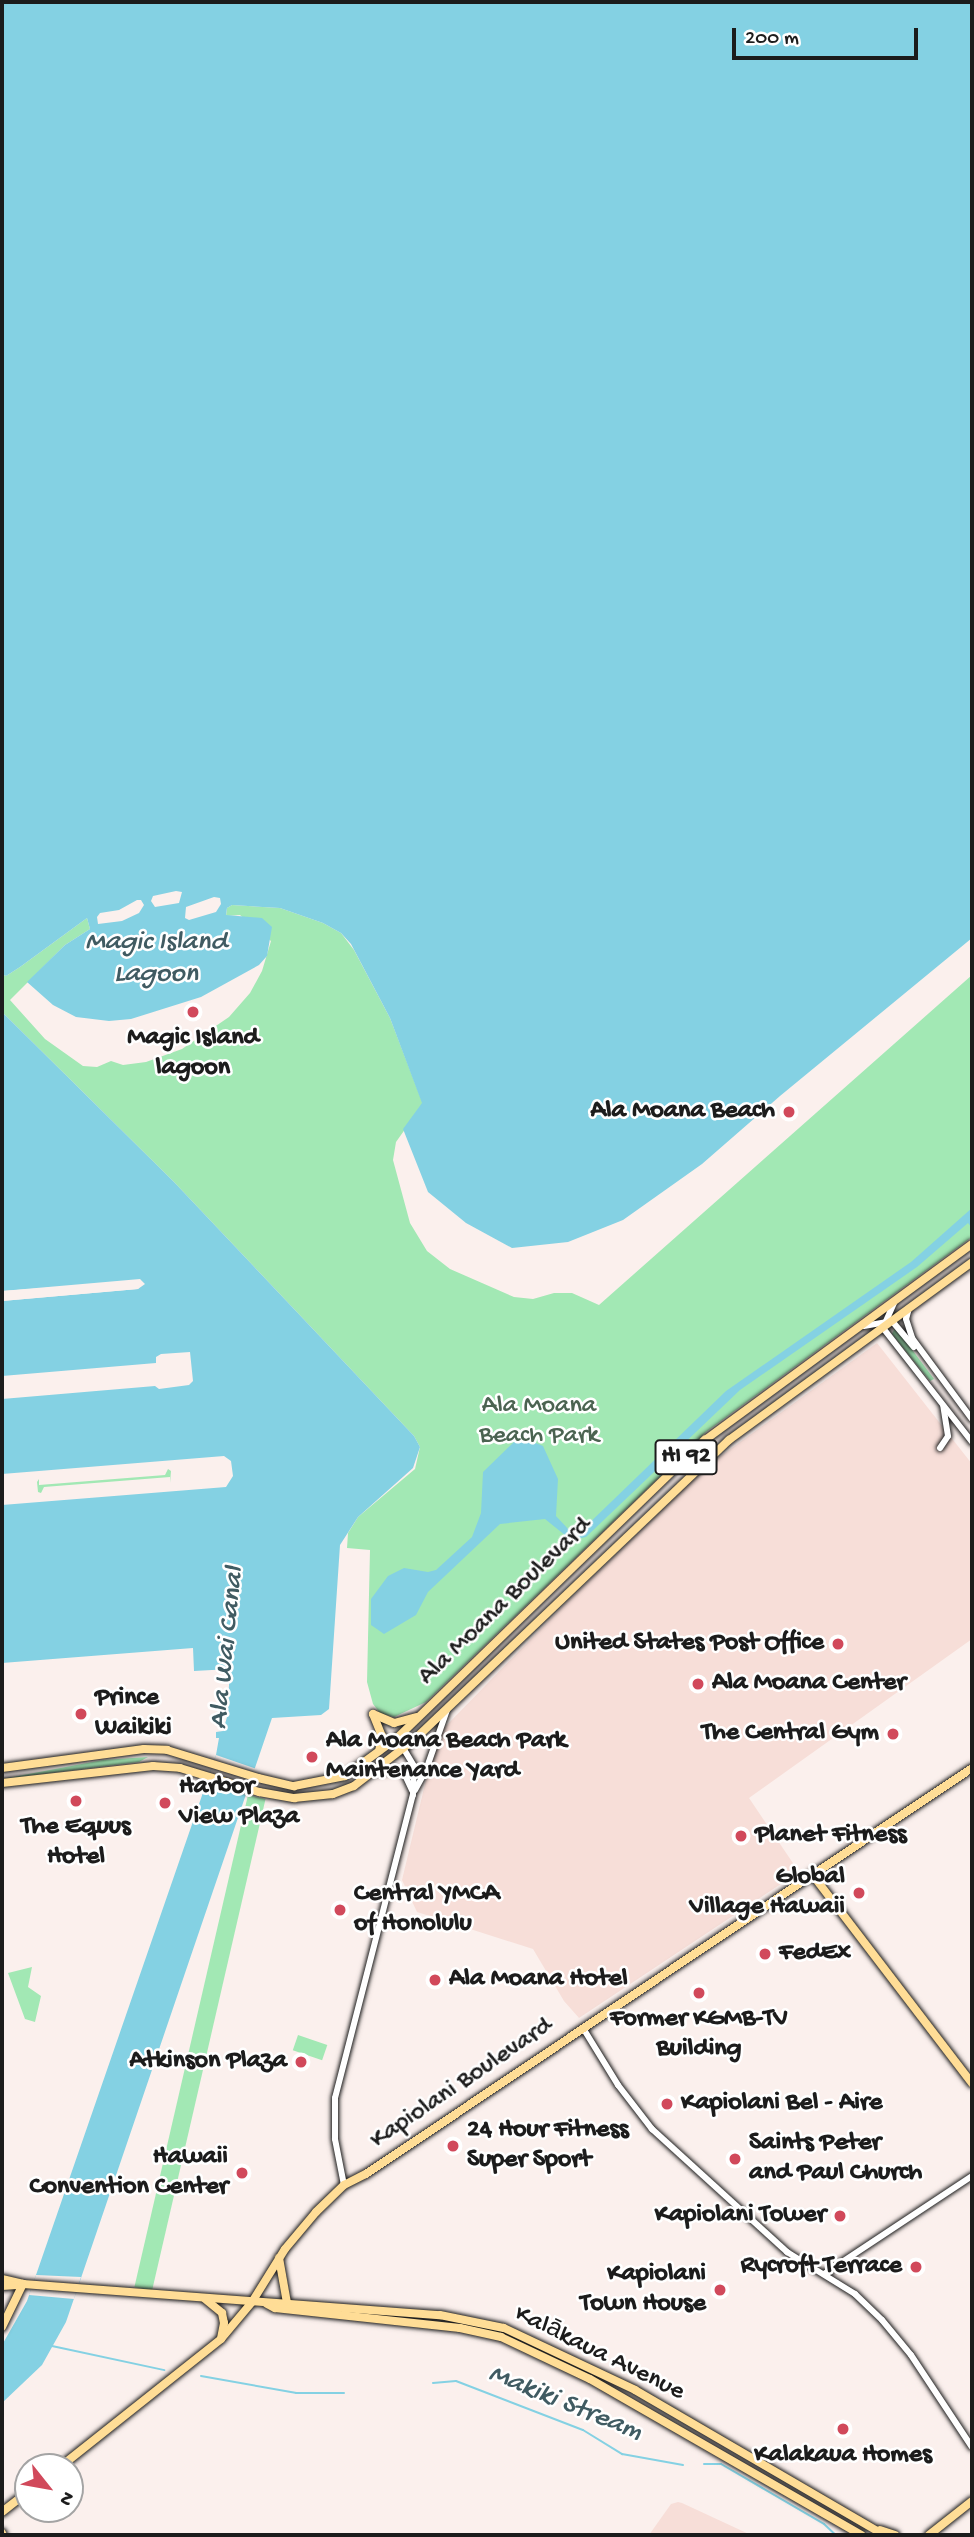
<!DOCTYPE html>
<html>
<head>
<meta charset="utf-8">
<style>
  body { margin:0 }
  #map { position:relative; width:974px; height:2537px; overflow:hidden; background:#fbf0ed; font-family:"Gochi Hand",sans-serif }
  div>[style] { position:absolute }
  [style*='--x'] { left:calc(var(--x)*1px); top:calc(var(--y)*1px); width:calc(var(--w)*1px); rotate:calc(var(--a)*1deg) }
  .built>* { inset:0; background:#f7ded8 }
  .green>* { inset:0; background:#a2e8b4; transform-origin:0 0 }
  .water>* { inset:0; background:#84d1e3 }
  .pier>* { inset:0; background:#fbf0ed; transform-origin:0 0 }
  .stream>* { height:2px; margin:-1px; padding:0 1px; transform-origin:1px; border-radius:1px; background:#84d1e3 }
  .roads { filter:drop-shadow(0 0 2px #1c1c1c) drop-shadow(0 0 2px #1c1c1c) }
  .minor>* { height:6px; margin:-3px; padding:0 3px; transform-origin:3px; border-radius:3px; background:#fff }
  .major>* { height:8px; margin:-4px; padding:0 4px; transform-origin:4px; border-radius:4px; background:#ffdd96 }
  .dots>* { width:19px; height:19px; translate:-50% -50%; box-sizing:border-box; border:4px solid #fff; border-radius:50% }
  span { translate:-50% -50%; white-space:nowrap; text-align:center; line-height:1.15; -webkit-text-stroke:5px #fff; paint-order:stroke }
  .shield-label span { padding:2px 5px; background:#fff; border:2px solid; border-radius:5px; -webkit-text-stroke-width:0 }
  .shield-label { font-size:24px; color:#1c1c1c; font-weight:700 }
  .poi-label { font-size:26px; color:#1c1c1c; font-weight:700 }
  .right { translate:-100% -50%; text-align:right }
  .left { translate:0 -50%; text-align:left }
  .park-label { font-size:26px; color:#4b6351 }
  .street-label { font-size:26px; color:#1c1c1c }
  .water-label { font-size:28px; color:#405b62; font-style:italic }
  .frame { position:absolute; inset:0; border:4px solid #1c1c1c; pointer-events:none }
  .north { position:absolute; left:14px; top:2453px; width:70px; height:70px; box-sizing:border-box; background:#fff; border:2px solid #a4a4a4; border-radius:50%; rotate:121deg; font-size:19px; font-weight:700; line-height:28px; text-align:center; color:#1c1c1c }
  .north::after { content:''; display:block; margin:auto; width:24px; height:32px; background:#d1495b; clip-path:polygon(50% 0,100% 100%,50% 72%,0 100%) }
  .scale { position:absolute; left:732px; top:28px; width:186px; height:32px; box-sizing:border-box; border:4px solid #1c1c1c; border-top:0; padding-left:9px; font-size:21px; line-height:24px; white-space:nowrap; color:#1c1c1c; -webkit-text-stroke:5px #fff; paint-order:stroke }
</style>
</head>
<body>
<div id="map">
  <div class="built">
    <div style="clip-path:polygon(877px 1343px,972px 1464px,972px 1639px,749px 1798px,799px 1872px,579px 2018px,564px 2001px,533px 1949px,417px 1912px,402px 1880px,426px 1780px,443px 1729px,564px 1605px,707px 1466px)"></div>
    <div style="clip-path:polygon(678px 2502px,682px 2503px,751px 2535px,649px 2535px,671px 2504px)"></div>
  </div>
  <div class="green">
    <div style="clip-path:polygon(232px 905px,280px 908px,323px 923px,341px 933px,354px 950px,390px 1018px,423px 1104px,396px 1142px,393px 1160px,410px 1223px,427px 1251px,450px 1269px,514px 1297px,533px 1299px,554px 1293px,572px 1293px,599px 1305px,972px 975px,972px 1237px,706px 1432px,426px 1702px,394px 1717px,380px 1713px,373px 1704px,367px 1682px,370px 1550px,347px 1548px,348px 1533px,358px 1517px,415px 1469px,420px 1447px,414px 1436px,174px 1182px,2px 1012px,2px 974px,6px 976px,20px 967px,87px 918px,90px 929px,65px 945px,10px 1000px,45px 1039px,83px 1066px,97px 1067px,111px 1061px,123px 1065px,146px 1062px,182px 1049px,229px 1017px,250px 993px,262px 971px,271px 941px,240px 915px,226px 916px,227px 908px)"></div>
    <div style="clip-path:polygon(895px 1328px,901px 1335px,934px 1379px,930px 1381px,892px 1334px)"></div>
    <div style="clip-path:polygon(168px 1469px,171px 1471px,170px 1483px,170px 1477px,44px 1487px,41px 1493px,38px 1492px,37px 1482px,39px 1479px,39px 1485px,165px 1475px)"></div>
    <div style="clip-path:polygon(148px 1757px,139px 1762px,2px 1779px,103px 1760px)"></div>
    <div style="left:248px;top:1795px;width:18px;height:505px;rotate:13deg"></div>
    <div style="clip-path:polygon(32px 1967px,28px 1987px,41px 1996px,35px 2022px,25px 2019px,8px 1973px)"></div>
    <div style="left:298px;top:2035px;width:31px;height:16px;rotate:19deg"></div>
  </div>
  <div class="water">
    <div style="clip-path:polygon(evenodd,2px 2px,972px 2px,972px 938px,780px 1096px,702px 1164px,623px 1220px,568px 1242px,512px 1248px,466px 1223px,428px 1192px,403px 1129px,422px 1103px,390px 1018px,351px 944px,341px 933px,323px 923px,280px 908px,232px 905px,227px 908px,226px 915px,262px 918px,272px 927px,267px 956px,259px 965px,201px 997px,131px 1019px,109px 1021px,76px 1017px,53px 1005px,27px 982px,65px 945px,90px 929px,87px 918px,20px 967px,6px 976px,2px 974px,2px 2px,176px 891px,182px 892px,179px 903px,155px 907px,151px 901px,153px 896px,176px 891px,2px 2px,214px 897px,220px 898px,221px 904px,216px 912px,189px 920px,185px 918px,186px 907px,214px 897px,2px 2px,137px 900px,141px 900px,144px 905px,139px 913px,122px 921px,98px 924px,97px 917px,100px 913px,119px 910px,137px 900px)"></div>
    <div style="clip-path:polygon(2px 1012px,174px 1182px,414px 1436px,420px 1447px,413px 1468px,358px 1517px,340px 1545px,329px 1709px,321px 1715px,272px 1718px,66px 2322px,42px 2365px,2px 2403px,2px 2345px,27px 2301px,216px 1755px,219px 1738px,216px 1738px,216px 1732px,223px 1731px,227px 1717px,230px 1669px,194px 1671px,193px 1648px,2px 1663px,2px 1505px,226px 1487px,233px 1476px,231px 1461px,224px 1456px,2px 1474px,2px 1399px,155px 1386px,159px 1389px,189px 1385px,193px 1381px,190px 1352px,161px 1354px,156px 1357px,156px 1363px,2px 1376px,2px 1301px,138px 1289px,142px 1281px,2px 1291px)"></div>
    <div style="clip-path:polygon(972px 1208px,972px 1228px,968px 1223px,917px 1267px,740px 1390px,586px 1537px,571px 1540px,545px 1519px,500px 1524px,428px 1592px,416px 1615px,384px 1634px,371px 1625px,371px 1599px,388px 1576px,404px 1568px,428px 1572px,436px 1570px,472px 1537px,481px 1513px,483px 1472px,514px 1442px,526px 1439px,543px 1446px,558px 1479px,556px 1516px,571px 1532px,581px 1531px,726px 1391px,911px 1262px)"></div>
  </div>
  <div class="pier">
    <div style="clip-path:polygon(140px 1279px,145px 1284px,138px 1289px,2px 1301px,2px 1297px,140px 1284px,2px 1294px,2px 1291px)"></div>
    <div style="left:216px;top:1755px;width:43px;height:28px;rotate:19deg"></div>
    <div style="clip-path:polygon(36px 2275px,81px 2277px,74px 2299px,29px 2295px)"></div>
  </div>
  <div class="stream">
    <div style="--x:52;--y:2346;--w:115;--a:12.1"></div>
    <div style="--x:201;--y:2376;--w:97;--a:10.1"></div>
    <div style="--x:296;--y:2393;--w:48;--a:0"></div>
    <div style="--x:433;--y:2383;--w:23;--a:-5"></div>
    <div style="--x:456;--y:2381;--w:136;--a:21.1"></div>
    <div style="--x:583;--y:2430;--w:46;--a:31.6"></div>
    <div style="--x:622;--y:2454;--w:62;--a:10.2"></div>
    <div style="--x:704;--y:2464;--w:17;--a:0"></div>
    <div style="--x:721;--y:2464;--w:119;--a:30.2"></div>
    <div style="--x:824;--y:2524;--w:16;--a:43"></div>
  </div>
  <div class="roads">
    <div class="minor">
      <div style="--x:894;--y:1303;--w:27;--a:114"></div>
      <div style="--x:883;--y:1328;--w:145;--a:52"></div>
      <div style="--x:909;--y:1308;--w:11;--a:105"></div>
      <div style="--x:906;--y:1319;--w:20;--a:72"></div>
      <div style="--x:912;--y:1338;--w:101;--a:53.5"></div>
      <div style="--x:864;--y:1326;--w:28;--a:-10"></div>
      <div style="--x:892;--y:1321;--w:34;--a:50"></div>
      <div style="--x:940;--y:1448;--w:14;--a:-56"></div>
      <div style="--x:948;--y:1436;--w:30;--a:-99"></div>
      <div style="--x:371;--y:1773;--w:25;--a:-7"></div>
      <div style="--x:396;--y:1770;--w:9;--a:21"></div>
      <div style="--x:404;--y:1773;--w:19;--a:65"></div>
      <div style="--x:415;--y:1790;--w:23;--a:-61"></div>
      <div style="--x:426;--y:1770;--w:64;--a:-70.7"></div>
      <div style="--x:583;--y:2028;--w:67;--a:58.4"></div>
      <div style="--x:618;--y:2085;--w:56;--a:52.3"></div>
      <div style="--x:652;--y:2129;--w:183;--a:42.3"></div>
      <div style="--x:787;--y:2252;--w:80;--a:31.7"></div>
      <div style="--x:855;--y:2294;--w:37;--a:44"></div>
      <div style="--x:882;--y:2320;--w:45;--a:50.4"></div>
      <div style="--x:911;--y:2355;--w:110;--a:56.5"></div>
      <div style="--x:344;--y:2185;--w:47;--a:-101.1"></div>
      <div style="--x:335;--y:2139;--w:41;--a:-90"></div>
      <div style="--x:335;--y:2098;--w:313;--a:-75.6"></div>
      <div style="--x:413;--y:1795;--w:29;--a:-88"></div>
      <div style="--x:414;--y:1766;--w:33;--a:-121"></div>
      <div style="--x:824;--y:2274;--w:178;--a:-33.5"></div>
    </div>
    <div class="major">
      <div style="--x:373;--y:1714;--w:23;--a:23"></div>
      <div style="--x:394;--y:1723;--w:23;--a:-15"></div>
      <div style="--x:373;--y:1714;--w:24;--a:68"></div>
      <div style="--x:382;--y:1736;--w:15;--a:101"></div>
      <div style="--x:2;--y:1768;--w:143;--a:-7.6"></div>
      <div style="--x:144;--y:1749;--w:23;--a:2"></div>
      <div style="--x:167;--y:1750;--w:95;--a:17.1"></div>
      <div style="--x:258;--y:1778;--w:37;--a:13"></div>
      <div style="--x:294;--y:1786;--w:52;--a:-11.1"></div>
      <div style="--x:345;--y:1776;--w:64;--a:-36.2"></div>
      <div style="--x:397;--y:1738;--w:429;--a:-44.1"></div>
      <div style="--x:705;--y:1440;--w:331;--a:-36.3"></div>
      <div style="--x:2;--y:1783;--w:152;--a:-6.4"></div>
      <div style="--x:153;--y:1766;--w:27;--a:4"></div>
      <div style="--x:180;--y:1768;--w:83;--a:16.9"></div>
      <div style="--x:259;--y:1792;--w:36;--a:10"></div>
      <div style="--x:294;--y:1798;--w:39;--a:-6"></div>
      <div style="--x:333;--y:1794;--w:22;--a:-21"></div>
      <div style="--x:354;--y:1786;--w:77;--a:-37.6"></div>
      <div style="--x:415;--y:1739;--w:434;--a:-43.6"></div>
      <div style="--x:729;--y:1440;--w:301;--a:-36.2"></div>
      <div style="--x:812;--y:1874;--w:263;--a:52.6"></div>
      <div style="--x:279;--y:2258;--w:46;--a:79.9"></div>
      <div style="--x:2;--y:2279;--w:22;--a:13"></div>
      <div style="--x:23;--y:2284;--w:418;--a:4.3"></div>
      <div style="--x:440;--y:2315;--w:65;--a:11.5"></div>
      <div style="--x:504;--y:2328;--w:145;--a:25.3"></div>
      <div style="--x:635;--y:2390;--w:288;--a:30.2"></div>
      <div style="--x:2;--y:2286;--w:15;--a:-4"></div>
      <div style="--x:205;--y:2299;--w:22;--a:39"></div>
      <div style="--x:222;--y:2313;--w:10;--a:79"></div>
      <div style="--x:224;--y:2323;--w:16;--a:101"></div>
      <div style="--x:267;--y:2304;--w:9;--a:27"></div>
      <div style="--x:275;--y:2308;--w:186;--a:6.2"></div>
      <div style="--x:460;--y:2328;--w:42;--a:12.4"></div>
      <div style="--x:501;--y:2337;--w:98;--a:25.3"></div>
      <div style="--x:590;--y:2379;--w:313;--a:29.9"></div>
      <div style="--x:2;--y:2327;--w:48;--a:-64"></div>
      <div style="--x:60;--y:2467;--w:206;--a:-38.5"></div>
      <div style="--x:221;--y:2339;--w:48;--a:-50"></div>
      <div style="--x:252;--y:2302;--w:62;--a:-58.1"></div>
      <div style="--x:285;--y:2249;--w:48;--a:-50"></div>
      <div style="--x:316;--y:2212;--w:39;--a:-44"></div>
      <div style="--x:344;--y:2185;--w:25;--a:-27"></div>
      <div style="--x:366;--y:2174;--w:729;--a:-33.82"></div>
      <div style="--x:2;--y:2512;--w:33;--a:-38"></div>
      <div style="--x:880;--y:2530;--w:16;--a:18"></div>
      <div style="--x:2;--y:2533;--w:2;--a:63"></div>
      <div style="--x:929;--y:2535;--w:55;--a:-38.3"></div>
    </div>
  </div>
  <div class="dots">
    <div style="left:193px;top:1012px;background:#d1495b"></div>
    <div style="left:789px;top:1112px;background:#d1495b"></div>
    <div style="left:838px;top:1644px;background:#d1495b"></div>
    <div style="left:698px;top:1684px;background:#d1495b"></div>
    <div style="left:81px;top:1714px;background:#d1495b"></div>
    <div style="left:893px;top:1734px;background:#d1495b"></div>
    <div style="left:312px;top:1757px;background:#d1495b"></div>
    <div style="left:76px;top:1801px;background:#d1495b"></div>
    <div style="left:165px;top:1803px;background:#d1495b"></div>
    <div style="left:741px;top:1836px;background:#d1495b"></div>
    <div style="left:859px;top:1893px;background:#d1495b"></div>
    <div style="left:340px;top:1910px;background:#d1495b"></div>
    <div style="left:765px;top:1954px;background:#d1495b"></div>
    <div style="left:435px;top:1980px;background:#d1495b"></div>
    <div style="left:699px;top:1993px;background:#d1495b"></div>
    <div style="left:301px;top:2062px;background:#d1495b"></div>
    <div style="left:667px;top:2104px;background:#d1495b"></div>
    <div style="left:453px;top:2146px;background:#d1495b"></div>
    <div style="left:735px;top:2159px;background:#d1495b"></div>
    <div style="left:242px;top:2173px;background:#d1495b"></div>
    <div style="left:840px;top:2216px;background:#d1495b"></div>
    <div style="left:916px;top:2267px;background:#d1495b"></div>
    <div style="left:720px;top:2290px;background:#d1495b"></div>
    <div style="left:843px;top:2429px;background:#d1495b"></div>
  </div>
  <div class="shield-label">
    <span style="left:686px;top:1457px">HI 92</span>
  </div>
  <div class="poi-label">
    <span style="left:193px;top:1054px">Magic Island<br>lagoon</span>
    <span class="right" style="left:775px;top:1112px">Ala Moana Beach</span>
    <span class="right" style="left:824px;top:1644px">United States Post Office</span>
    <span class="left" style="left:712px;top:1684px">Ala Moana Center</span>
    <span class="left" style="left:95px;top:1714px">Prince<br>Waikiki</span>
    <span class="right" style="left:879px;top:1734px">The Central Gym</span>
    <span class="left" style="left:326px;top:1757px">Ala Moana Beach Park<br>Maintenance Yard</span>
    <span class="left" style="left:179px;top:1803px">Harbor<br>View Plaza</span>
    <span style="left:76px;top:1843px">The Equus<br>Hotel</span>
    <span class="left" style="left:755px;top:1836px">Planet Fitness</span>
    <span class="right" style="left:845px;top:1893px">Global<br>Village Hawaii</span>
    <span class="left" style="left:354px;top:1910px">Central YMCA<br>of Honolulu</span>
    <span class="left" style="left:779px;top:1954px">FedEx</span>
    <span class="left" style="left:449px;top:1980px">Ala Moana Hotel</span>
    <span style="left:699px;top:2035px">Former KGMB-TV<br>Building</span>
    <span class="right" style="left:287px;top:2062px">Atkinson Plaza</span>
    <span class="left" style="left:681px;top:2104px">Kapiolani Bel - Aire</span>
    <span class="left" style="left:467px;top:2146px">24 Hour Fitness<br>Super Sport</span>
    <span class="left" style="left:749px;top:2159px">Saints Peter<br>and Paul Church</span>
    <span class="right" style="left:228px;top:2173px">Hawaii<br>Convention Center</span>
    <span class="right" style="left:826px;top:2216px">Kapiolani Tower</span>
    <span class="right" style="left:902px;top:2267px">Rycroft Terrace</span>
    <span class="right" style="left:706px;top:2290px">Kapiolani<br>Town House</span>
    <span style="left:843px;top:2456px">Kalakaua Homes</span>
  </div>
  <div class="park-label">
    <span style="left:539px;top:1422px">Ala Moana<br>Beach Park</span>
  </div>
  <div class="street-label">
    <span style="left:506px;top:1602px;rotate:-44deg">Ala Moana Boulevard</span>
    <span style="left:462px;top:2084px;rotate:-34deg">Kapiolani Boulevard</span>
    <span style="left:599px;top:2354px;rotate:26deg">Kalākaua Avenue</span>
  </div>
  <div class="water-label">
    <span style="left:156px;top:959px">Magic Island<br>Lagoon</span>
    <span style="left:228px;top:1648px;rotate:-84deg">Ala Wai Canal</span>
    <span style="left:565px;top:2404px;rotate:22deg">Makiki Stream</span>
  </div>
  <div class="frame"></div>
  <div class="north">N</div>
  <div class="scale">200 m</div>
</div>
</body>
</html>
